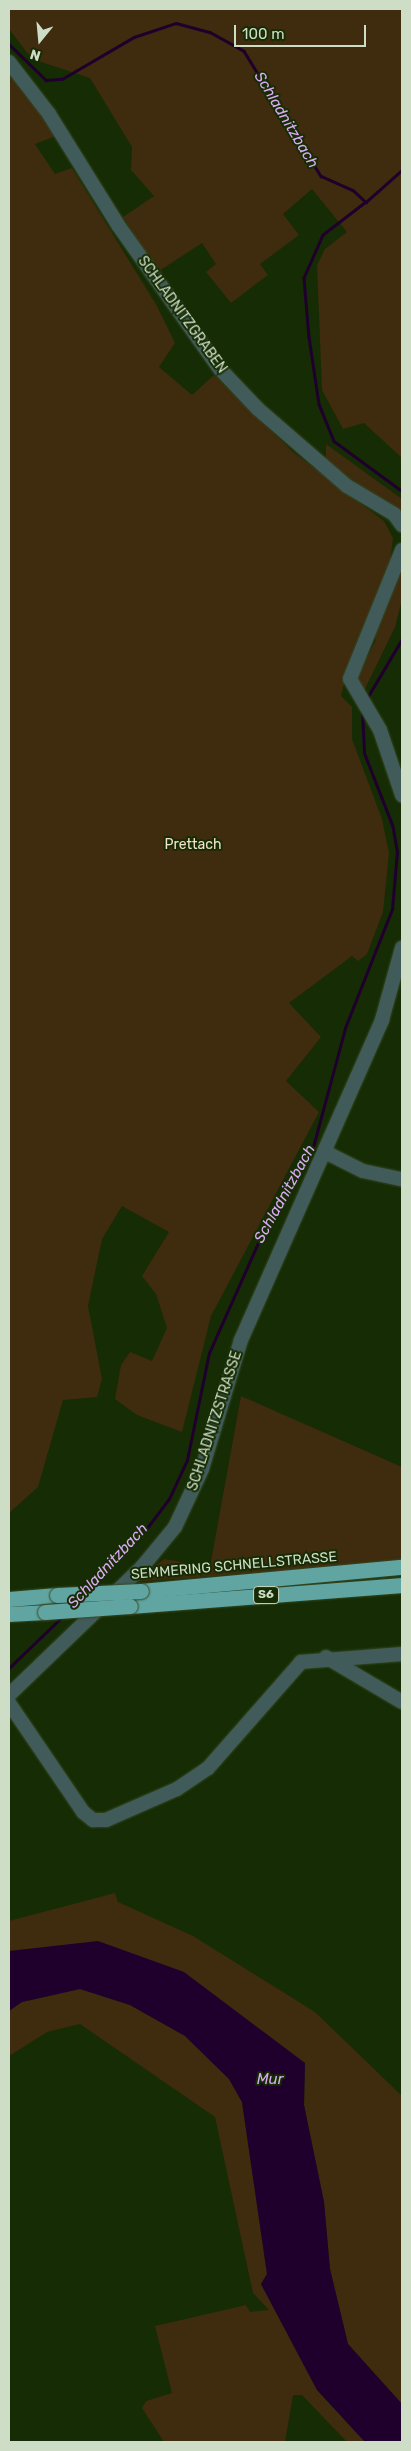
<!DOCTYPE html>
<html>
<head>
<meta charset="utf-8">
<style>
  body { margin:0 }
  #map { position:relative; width:411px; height:2451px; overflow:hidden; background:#162c04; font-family:Rubik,sans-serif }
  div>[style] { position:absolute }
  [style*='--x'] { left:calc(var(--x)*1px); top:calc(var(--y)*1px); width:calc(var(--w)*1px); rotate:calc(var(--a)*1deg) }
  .green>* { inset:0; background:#3f2b0d }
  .water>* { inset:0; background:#1f002d }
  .stream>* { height:2.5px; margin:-1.25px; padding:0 1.25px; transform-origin:1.25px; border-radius:1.25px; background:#1f002d }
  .roads { filter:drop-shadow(0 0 1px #334823) drop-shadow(0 0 1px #334823) }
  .minor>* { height:14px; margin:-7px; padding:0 7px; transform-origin:7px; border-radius:7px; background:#415b5a }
  .highway>* { height:15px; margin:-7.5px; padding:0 7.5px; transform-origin:7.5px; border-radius:7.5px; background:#61a5a3 }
  .bridges { filter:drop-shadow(0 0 1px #334823) drop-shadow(0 0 1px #334823) }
  .highway-bridge>* { height:15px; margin:-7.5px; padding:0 7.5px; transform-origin:7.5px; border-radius:7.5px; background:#61a5a3 }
  span { translate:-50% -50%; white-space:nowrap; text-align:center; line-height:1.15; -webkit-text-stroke:4px #162c04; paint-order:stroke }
  .shield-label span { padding:1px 4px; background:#162c04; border:1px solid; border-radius:4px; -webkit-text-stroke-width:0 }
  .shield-label { font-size:12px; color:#ceddc6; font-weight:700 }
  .street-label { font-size:14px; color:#ceddc6 }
  .park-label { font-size:14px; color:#f4e1c9 }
  .water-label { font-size:15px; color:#dcabf5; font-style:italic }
  .frame { position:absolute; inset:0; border:10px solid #ceddc6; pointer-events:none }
  .north { position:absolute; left:15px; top:15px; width:50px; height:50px; -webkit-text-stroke:4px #162c04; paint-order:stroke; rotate:197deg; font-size:14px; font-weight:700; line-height:20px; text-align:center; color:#ceddc6 }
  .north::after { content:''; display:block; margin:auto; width:18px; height:22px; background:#ceddc6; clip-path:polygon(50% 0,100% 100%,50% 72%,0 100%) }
  .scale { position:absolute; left:234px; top:25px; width:132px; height:22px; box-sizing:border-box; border:2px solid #ceddc6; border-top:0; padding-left:6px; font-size:15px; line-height:18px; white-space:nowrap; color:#ceddc6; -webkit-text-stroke:4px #162c04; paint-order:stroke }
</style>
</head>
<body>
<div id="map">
  <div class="green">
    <div style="clip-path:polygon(9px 9px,402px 9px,402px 458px,364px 423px,343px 429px,322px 390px,317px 265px,325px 249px,347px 232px,312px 189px,283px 214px,299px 235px,260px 264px,268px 275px,231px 303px,206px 272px,216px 264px,202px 243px,156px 273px,123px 217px,154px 196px,131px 170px,132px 147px,90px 78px,32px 59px,9px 29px)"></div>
    <div style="clip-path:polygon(9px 69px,56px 136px,35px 144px,55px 174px,72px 168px,157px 306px,175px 343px,159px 367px,192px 395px,214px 375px,293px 452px,384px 521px,393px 538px,390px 563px,349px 663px,341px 696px,352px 707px,352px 739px,382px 819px,389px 853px,383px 912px,367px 954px,358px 961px,352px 956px,289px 1003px,321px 1037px,286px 1081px,319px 1112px,211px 1316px,182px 1432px,137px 1415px,115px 1399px,121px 1365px,130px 1352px,152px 1361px,167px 1328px,156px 1294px,142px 1276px,169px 1232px,122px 1206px,102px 1239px,88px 1306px,102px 1379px,97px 1397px,63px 1400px,38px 1487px,9px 1513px)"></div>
    <div style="clip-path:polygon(326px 444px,402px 499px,402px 517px,326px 461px)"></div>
    <div style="clip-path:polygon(402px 565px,402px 600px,395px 627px,363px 693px,355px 681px,376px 640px,373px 633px)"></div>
    <div style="clip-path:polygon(241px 1396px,402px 1467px,402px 1562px,133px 1582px,164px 1559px,210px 1567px)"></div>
    <div style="clip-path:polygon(115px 1893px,118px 1902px,193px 1936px,315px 2012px,402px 2096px,402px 2404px,348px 2344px,330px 2269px,324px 2202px,304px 2105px,305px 2063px,9px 1951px,9px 1921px)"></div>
    <div style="clip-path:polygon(80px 1989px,130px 2005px,185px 2036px,229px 2079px,242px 2102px,267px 2274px,261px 2284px,317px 2390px,365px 2442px,347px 2442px,302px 2395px,293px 2395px,285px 2442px,164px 2442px,142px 2408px,146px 2401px,172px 2393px,155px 2326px,246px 2305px,250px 2312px,269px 2310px,253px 2293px,215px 2117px,80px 2024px,47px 2032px,9px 2056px,9px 2011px,22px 2002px)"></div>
  </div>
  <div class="water">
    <div style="clip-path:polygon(98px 1941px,184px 1972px,305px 2063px,304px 2105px,324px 2202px,330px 2269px,348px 2344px,402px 2404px,402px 2442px,365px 2442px,317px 2390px,261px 2284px,267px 2274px,242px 2102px,229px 2079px,185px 2036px,130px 2005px,80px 1989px,22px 2002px,9px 2011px,9px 1951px)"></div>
  </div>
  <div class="stream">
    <div style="--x:9;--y:44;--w:52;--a:44.2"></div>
    <div style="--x:46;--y:80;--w:16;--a:-4"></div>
    <div style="--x:62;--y:79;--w:83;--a:-30.3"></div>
    <div style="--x:134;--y:37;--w:44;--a:-18.4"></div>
    <div style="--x:176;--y:23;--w:35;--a:15"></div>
    <div style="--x:210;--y:32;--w:39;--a:29"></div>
    <div style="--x:244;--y:51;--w:147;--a:58.4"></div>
    <div style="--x:321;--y:176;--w:35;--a:24"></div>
    <div style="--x:353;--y:190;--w:18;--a:43"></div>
    <div style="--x:366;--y:202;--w:54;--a:142.5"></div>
    <div style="--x:323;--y:235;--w:47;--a:113.8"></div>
    <div style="--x:304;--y:278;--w:59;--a:85.2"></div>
    <div style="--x:309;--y:337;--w:68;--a:81.5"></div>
    <div style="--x:319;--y:404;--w:40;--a:68"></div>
    <div style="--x:334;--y:441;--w:84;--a:36.3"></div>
    <div style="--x:366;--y:202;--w:48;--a:-41.6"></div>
    <div style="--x:367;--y:698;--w:69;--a:-59.3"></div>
    <div style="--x:90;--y:1588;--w:83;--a:-46.5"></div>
    <div style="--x:147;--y:1528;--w:36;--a:-53"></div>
    <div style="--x:169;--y:1499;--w:43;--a:-65.2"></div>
    <div style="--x:187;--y:1460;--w:109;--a:-78.4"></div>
    <div style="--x:209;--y:1353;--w:140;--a:-66"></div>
    <div style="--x:266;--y:1225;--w:91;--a:-58.9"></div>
    <div style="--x:313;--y:1147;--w:123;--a:-74.9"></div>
    <div style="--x:345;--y:1028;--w:128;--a:-68.4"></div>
    <div style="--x:392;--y:909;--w:57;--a:-85"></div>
    <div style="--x:397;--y:852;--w:27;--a:-100"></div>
    <div style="--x:392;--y:825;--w:77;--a:-111.3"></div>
    <div style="--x:364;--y:753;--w:43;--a:-92.7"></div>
    <div style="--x:9;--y:1668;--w:74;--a:-43.9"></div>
  </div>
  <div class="roads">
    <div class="minor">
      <div style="--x:9;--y:62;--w:66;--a:52.4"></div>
      <div style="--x:49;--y:114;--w:131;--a:58.1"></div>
      <div style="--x:118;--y:225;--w:176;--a:54.7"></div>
      <div style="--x:220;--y:369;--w:55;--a:46.5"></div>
      <div style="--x:258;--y:409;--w:118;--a:40.9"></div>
      <div style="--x:347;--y:486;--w:55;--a:30.8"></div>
      <div style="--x:394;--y:514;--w:14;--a:54"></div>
      <div style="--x:402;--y:550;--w:139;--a:112"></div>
      <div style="--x:350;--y:679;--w:59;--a:59.5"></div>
      <div style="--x:380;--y:730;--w:69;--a:71.3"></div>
      <div style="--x:327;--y:1153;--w:40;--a:26.6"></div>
      <div style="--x:363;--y:1171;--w:40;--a:12"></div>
      <div style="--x:326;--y:1657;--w:88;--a:30.6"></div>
      <div style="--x:9;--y:1695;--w:185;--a:-43.9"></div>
      <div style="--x:142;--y:1567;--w:52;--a:-50.5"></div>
      <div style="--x:175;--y:1527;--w:64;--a:-65"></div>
      <div style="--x:202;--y:1469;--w:135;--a:-73.2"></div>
      <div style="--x:241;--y:1340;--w:350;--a:-66.2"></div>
      <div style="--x:382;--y:1020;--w:75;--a:-74.5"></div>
      <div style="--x:9;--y:1703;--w:132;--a:55.8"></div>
      <div style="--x:83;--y:1812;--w:13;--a:39"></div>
      <div style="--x:93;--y:1820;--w:13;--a:0"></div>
      <div style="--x:106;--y:1820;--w:77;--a:-23.6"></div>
      <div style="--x:177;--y:1789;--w:37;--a:-34"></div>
      <div style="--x:208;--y:1768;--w:141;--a:-48.7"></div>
      <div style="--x:301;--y:1662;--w:101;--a:-4.5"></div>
    </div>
    <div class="highway">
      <div style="--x:141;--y:1591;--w:262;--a:-5.3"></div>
      <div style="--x:9;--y:1599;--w:48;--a:-4.8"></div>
      <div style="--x:130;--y:1606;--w:273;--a:-4.4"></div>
      <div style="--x:9;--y:1614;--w:36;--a:-3"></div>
    </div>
  </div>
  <div class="bridges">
    <div class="highway-bridge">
      <div style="--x:57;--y:1595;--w:84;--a:-2.7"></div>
      <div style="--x:45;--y:1612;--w:85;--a:-4"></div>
    </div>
  </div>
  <div class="shield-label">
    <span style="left:266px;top:1595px">S6</span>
  </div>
  <div class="street-label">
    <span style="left:182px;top:315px;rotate:54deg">SCHLADNITZGRABEN</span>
    <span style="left:215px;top:1421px;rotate:-72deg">SCHLADNITZSTRASSE</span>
    <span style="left:234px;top:1566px;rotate:-5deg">SEMMERING SCHNELLSTRASSE</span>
  </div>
  <div class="park-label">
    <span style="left:193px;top:845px">Prettach</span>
  </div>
  <div class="water-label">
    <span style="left:286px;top:120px;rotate:59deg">Schladnitzbach</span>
    <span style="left:285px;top:1194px;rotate:-61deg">Schladnitzbach</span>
    <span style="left:108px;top:1566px;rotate:-47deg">Schladnitzbach</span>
    <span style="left:270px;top:2080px">Mur</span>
  </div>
  <div class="frame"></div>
  <div class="north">N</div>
  <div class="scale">100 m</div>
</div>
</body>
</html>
